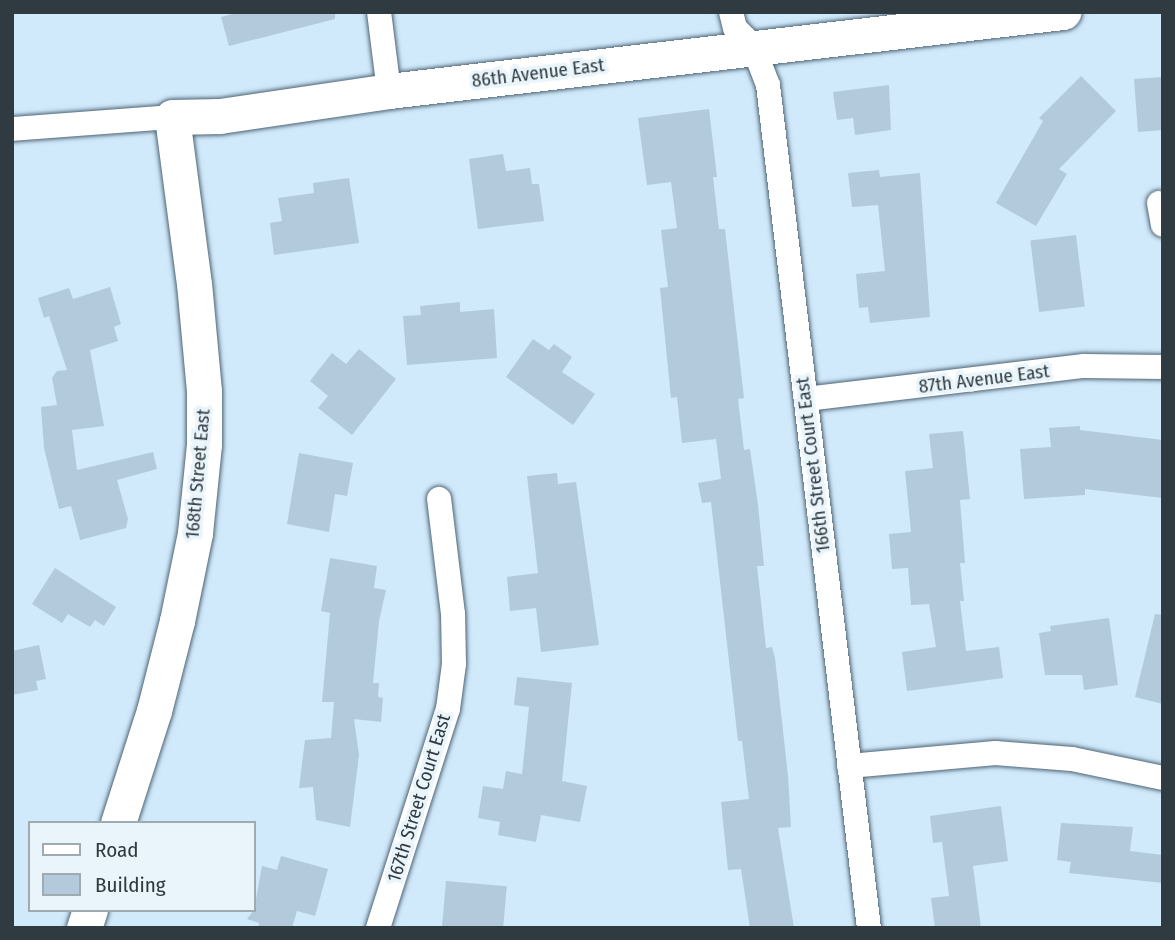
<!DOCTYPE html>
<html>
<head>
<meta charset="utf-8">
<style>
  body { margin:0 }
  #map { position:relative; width:1175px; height:940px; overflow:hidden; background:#d0e9fb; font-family:"Fira Sans Condensed",sans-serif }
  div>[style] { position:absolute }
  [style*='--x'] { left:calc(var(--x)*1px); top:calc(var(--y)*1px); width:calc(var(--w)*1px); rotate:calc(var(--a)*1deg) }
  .building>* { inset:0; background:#b2cadc; transform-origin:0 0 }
  .roads { filter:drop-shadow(0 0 2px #4f6575) drop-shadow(0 0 2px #4f6575) }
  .street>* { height:24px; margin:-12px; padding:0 12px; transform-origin:12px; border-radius:12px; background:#fff }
  .secondary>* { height:35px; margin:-17.5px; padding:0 17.5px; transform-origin:17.5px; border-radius:17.5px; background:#fff }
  span { translate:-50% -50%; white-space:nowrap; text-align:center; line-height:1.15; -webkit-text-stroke:7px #eaf4fb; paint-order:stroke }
  .street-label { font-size:19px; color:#303a41 }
  .frame { position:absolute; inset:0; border:14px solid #303a41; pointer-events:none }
  .legend { position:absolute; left:28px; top:821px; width:228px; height:91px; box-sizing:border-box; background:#eaf4fb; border:2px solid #a0aab1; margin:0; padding:9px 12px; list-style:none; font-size:21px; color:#303a41 }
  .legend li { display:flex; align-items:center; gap:14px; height:35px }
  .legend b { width:35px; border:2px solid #a0aab1 }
</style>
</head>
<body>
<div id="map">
  <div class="building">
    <div style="clip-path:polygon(240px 12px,335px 12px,335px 19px,229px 46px,221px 17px)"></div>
    <div style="clip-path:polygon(1081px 76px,1116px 111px,1059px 169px,1067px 174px,1036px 226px,996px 203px,1043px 121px,1039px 118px)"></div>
    <div style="clip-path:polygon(1163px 77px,1163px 130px,1138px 132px,1134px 79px)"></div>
    <div style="clip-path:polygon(889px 85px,891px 130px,855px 135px,853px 118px,837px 120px,833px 92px)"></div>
    <div style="clip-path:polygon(709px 109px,717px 177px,713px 177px,719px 229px,725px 229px,744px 398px,738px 399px,744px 450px,750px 449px,758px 505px,764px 566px,757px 566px,766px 648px,772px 647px,775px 658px,788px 776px,791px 827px,778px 828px,794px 928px,750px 928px,741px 869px,728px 870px,721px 802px,749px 799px,742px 741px,738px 741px,711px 502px,702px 503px,698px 483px,721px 479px,716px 439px,682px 443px,677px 397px,671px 398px,660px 288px,668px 287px,661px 230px,677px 228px,671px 182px,647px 185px,638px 118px)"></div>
    <div style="clip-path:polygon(503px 154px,506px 171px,530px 168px,532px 184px,539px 184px,544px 221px,478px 229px,469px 159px)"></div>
    <div style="clip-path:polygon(879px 170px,880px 177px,920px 173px,930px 317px,870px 323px,868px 307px,859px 308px,856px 274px,885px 271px,878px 205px,852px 207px,848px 173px)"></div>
    <div style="clip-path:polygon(349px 178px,359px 243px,274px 255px,270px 223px,282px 221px,278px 198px,314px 193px,313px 183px)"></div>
    <div style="left:1076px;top:235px;width:72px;height:46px;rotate:83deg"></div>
    <div style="clip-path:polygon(110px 287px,121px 324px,114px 327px,118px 341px,90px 350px,104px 426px,72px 430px,77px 470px,153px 452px,157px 469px,117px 480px,128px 519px,126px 528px,80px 540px,71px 506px,59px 509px,44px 448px,41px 407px,57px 405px,52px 378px,57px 371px,67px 370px,49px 316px,44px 318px,38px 298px,69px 288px,73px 299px)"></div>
    <div style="clip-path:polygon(460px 302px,460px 312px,494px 309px,497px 358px,407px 365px,403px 316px,421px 315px,420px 306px)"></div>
    <div style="clip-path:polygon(533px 339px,549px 350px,554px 344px,572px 357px,562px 372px,595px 394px,573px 425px,506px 377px)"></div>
    <div style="clip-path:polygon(359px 349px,396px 379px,352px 435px,318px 408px,328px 396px,310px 381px,332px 353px,346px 364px)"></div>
    <div style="clip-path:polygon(1080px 426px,1080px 430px,1163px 440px,1163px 498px,1085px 489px,1085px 495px,1024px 499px,1020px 449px,1051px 447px,1049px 428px)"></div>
    <div style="clip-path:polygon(963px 431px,970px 499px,960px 500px,965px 563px,960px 563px,964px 601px,960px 601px,966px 651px,999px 647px,1003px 678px,907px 691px,902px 652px,936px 647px,929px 604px,911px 605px,908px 568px,892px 569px,889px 534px,911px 532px,905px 471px,933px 468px,929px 434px)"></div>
    <div style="clip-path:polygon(299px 453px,353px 463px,347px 496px,335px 494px,329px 532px,287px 524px)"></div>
    <div style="clip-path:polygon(557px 473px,558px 484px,576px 482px,599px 645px,541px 652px,536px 608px,510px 611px,507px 577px,538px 573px,527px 476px)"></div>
    <div style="clip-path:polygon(330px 558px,377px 566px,374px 588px,386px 590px,379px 621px,373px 683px,379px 683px,378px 697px,383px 698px,381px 722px,354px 719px,359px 755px,350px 827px,316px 820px,313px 787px,299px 788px,305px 740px,331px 738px,334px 702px,322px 702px,330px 613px,321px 611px)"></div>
    <div style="clip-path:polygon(55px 568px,116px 607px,104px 626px,95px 620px,90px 627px,68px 614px,62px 623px,32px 604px)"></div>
    <div style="clip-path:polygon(1155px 614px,1163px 615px,1163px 704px,1135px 697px)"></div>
    <div style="clip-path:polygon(1109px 618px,1118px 685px,1084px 690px,1082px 675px,1045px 675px,1039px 633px,1051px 631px,1050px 626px)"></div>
    <div style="clip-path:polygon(39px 645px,46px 679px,36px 681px,38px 690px,12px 695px,12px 651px)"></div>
    <div style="clip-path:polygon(517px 677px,572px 683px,562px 781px,587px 786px,580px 822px,541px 815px,536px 842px,498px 835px,500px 822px,478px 818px,483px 786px,503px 789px,506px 771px,522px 774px,529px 707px,514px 705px)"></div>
    <div style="clip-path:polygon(1001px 806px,1008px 861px,973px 866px,981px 928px,935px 928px,931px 898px,949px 896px,942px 842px,933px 843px,930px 816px)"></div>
    <div style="clip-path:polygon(1061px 823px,1133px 827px,1130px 851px,1163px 855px,1163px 883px,1069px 873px,1071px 862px,1057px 860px)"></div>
    <div style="clip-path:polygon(281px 856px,328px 869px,315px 916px,297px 911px,292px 928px,258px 928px,259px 923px,247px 919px,254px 910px,262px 866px,277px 870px)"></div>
    <div style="left:446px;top:881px;width:61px;height:47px;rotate:5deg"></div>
  </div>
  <div class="roads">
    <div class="street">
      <div style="--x:379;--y:12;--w:80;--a:82.8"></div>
      <div style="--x:731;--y:12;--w:16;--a:76"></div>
      <div style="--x:735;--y:28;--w:25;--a:45"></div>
      <div style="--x:753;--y:46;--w:42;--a:69"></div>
      <div style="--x:768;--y:85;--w:849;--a:83.17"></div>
      <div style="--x:12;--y:129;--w:160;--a:-4.3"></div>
      <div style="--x:1159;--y:203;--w:22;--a:80"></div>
      <div style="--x:806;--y:399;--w:280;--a:-6.8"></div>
      <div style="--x:1084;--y:366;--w:79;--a:0.7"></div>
      <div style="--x:849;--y:766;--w:147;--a:-5.1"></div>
      <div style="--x:995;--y:753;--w:77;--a:4.5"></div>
      <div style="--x:1072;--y:759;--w:93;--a:11.8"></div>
      <div style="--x:378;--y:928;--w:230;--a:-72.3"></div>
      <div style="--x:448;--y:709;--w:45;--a:-82.4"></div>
      <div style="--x:454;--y:664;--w:50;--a:-91.1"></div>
      <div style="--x:453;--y:614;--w:116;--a:-96.9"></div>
    </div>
    <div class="secondary">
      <div style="--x:118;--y:823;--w:118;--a:-72.2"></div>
      <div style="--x:154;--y:711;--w:93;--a:-75.7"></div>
      <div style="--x:177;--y:621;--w:90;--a:-78.4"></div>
      <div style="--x:195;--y:533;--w:89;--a:-84.2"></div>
      <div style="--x:204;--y:444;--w:53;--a:-90"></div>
      <div style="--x:204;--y:391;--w:107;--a:-95.3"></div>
      <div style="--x:194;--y:284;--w:168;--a:-97.5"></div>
      <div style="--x:172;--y:117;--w:48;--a:-1.2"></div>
      <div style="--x:220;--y:116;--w:171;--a:-8.4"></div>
      <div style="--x:389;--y:91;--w:679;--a:-6.69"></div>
      <div style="--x:84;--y:928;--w:19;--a:-72"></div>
    </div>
  </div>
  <div class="street-label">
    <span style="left:538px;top:73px;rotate:-7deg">86th Avenue East</span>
    <span style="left:984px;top:379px;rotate:-7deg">87th Avenue East</span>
    <span style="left:813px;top:465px;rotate:-97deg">166th Street Court East</span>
    <span style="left:198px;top:474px;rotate:-85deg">168th Street East</span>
    <span style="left:419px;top:798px;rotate:-73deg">167th Street Court East</span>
  </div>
  <div class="frame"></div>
  <ul class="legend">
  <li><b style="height:9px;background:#fff"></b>Road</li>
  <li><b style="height:19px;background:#b2cadc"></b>Building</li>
  </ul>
</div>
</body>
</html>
